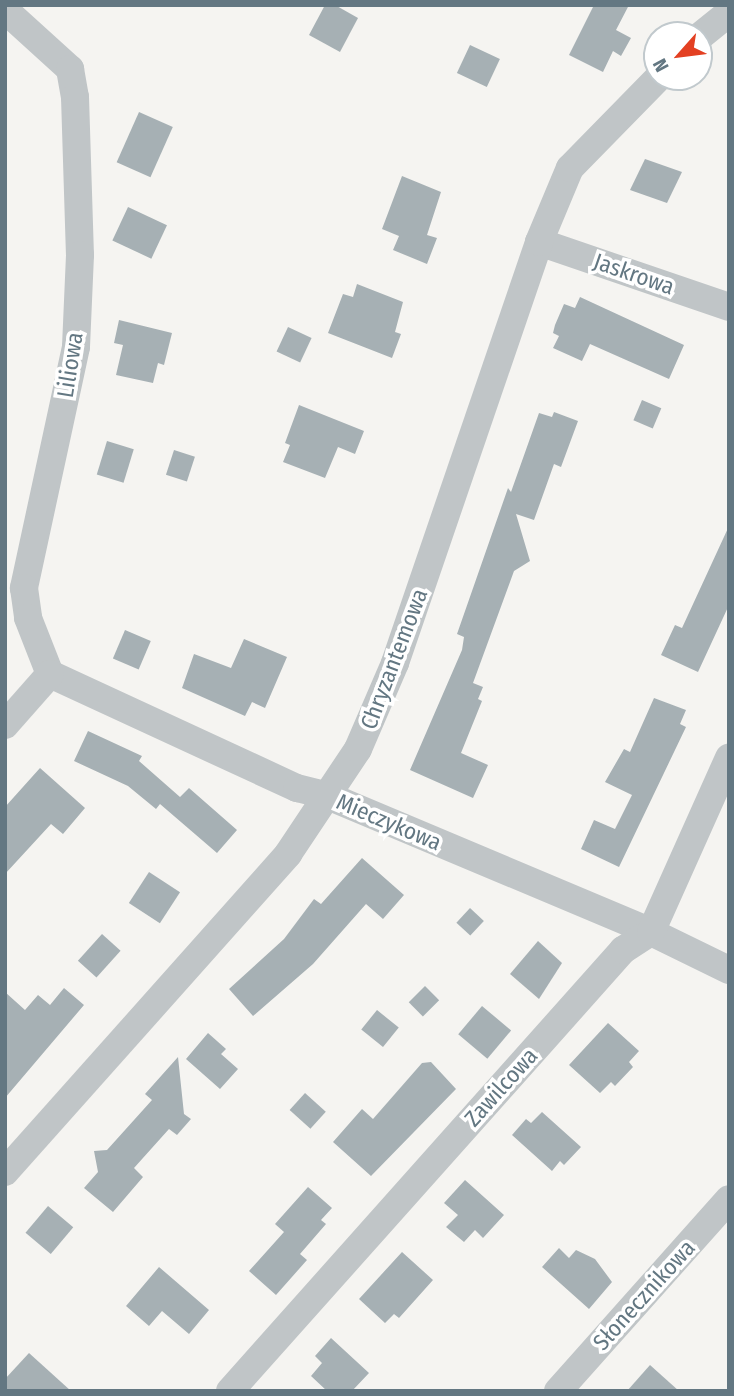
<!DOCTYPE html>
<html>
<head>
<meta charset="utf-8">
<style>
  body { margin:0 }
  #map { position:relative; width:734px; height:1396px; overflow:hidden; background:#f5f4f1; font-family:"Fira Sans Condensed",sans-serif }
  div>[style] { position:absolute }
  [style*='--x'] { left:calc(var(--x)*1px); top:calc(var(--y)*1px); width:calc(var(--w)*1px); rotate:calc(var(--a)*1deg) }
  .building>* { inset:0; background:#a6b0b4; transform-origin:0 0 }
  .street>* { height:28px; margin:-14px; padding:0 14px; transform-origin:14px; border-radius:14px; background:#c0c5c7 }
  span { translate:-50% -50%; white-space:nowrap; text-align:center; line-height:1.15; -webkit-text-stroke:7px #fff; paint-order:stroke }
  .street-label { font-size:23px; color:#637782 }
  .frame { position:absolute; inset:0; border:7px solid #637782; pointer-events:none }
  .north { position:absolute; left:643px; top:21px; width:70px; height:70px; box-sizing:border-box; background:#fff; border:2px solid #c1c9cd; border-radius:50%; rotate:242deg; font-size:19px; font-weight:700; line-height:28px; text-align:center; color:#637782 }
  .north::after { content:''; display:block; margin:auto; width:24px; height:32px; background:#e34022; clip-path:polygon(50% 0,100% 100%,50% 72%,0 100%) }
</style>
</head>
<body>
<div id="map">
  <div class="building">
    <div style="clip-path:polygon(325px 5px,335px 5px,358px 18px,340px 52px,309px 35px)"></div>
    <div style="clip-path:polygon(594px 5px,629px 5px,616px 30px,631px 38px,621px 56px,613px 51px,603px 72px,569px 55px)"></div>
    <div style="left:470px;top:45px;width:33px;height:31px;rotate:25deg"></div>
    <div style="left:139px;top:112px;width:37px;height:55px;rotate:24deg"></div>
    <div style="clip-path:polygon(645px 159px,682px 172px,667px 203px,630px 190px)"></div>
    <div style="clip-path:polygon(402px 176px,441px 192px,427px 235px,437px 238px,427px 264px,393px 250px,399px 236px,382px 229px)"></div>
    <div style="left:128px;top:207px;width:43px;height:37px;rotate:25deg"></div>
    <div style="clip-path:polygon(357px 284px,403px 302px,395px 332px,401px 334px,392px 358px,328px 333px,343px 294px,353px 297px)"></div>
    <div style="clip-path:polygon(580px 297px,684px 345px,669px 379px,590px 344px,582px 361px,553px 348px,559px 336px,553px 333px,555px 325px,564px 304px,575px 308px)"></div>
    <div style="clip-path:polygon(119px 320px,172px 333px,164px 365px,158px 363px,153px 383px,116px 375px,123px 345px,114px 343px)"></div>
    <div style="left:288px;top:327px;width:26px;height:27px;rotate:25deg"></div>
    <div style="left:642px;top:400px;width:21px;height:22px;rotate:23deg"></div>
    <div style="clip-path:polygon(299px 405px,364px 431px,355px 454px,338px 447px,325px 478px,283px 462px,290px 445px,285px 443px)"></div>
    <div style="clip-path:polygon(554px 412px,578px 421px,561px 467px,554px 464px,534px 520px,516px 514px,530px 561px,514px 571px,473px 683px,483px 687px,478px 699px,482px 701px,461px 753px,488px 765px,473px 798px,410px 770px,462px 650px,464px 637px,457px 634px,508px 488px,511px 492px,539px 413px,552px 417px)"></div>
    <div style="left:107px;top:441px;width:28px;height:35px;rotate:17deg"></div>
    <div style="left:174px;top:450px;width:22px;height:26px;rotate:18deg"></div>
    <div style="clip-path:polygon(729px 526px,729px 605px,698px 672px,661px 655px,675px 625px,682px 628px)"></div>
    <div style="left:125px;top:630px;width:28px;height:31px;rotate:23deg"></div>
    <div style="clip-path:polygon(244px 639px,287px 657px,265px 708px,252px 702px,245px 716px,182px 688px,194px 654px,231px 668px)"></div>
    <div style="clip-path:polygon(654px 698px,686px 710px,680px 724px,686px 727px,619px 867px,581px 849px,594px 820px,615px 829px,632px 795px,605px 782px,624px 749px,630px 752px)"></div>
    <div style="clip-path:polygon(88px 731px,142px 756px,139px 761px,180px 797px,189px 788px,237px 830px,217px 853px,160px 804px,156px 809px,128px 786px,74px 761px)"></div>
    <div style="clip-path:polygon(40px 768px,85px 808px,63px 834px,51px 824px,5px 874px,5px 807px)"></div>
    <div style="clip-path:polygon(362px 858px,404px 895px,383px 919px,366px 904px,313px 964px,253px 1016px,229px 989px,284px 939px,314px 899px,321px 904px)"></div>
    <div style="left:149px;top:872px;width:37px;height:37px;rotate:33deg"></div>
    <div style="left:470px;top:908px;width:19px;height:20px;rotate:43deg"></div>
    <div style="left:102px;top:934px;width:25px;height:36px;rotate:42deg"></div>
    <div style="clip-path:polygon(538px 941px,562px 963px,539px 999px,510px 974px)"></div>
    <div style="left:425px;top:986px;width:20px;height:23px;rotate:45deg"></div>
    <div style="clip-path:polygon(64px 988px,84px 1005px,5px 1098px,5px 992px,25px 1010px,38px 995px,50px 1005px)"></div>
    <div style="left:482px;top:1006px;width:38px;height:37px;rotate:40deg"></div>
    <div style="left:377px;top:1010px;width:28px;height:25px;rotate:39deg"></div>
    <div style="clip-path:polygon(608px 1023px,639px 1051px,629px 1062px,633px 1067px,615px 1086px,611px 1082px,600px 1093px,569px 1065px)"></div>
    <div style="clip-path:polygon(208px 1033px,226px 1049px,221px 1054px,238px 1069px,220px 1089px,186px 1059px)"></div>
    <div style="clip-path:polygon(178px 1057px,184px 1114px,191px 1119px,177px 1135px,169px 1129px,134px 1168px,143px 1177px,113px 1212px,84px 1188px,98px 1172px,94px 1151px,107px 1150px,152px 1100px,145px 1094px)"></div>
    <div style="clip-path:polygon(431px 1062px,456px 1089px,371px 1176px,333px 1142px,362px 1109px,373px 1119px,422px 1063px)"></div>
    <div style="left:305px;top:1093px;width:28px;height:23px;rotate:42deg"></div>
    <div style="clip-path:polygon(542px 1112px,581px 1147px,564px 1165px,560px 1161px,552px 1171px,512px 1135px,526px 1119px,531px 1123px)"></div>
    <div style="clip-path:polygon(465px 1180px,504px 1215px,483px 1238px,475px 1230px,464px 1242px,446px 1227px,458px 1215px,444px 1203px)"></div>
    <div style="clip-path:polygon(308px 1187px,332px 1208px,321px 1220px,326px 1224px,300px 1254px,307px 1260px,276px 1295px,249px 1271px,284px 1232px,275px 1224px)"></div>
    <div style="left:48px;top:1206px;width:33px;height:35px;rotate:40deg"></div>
    <div style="clip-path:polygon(559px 1248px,569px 1258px,576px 1250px,595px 1259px,612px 1282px,589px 1309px,542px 1267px)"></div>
    <div style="clip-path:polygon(402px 1252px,433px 1280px,399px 1318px,394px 1314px,385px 1323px,359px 1299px)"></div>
    <div style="clip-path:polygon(159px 1267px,209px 1310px,189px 1334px,162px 1311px,149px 1326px,126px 1306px)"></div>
    <div style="clip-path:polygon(331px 1338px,369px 1373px,352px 1391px,327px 1391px,311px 1376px,322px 1363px,315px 1356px)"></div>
    <div style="clip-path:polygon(29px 1353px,71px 1391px,5px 1391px,5px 1379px)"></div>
    <div style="clip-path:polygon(650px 1365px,679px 1391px,627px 1391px)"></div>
  </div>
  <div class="street">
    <div style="--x:5;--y:10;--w:88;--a:42.2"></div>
    <div style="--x:70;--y:69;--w:28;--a:80"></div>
    <div style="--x:75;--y:97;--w:158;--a:88.2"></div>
    <div style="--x:80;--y:255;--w:92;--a:92.5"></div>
    <div style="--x:76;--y:347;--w:247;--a:102.2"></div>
    <div style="--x:24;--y:588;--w:30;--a:82"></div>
    <div style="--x:28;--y:618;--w:60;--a:68.6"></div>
    <div style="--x:699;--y:37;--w:38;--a:-39"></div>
    <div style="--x:539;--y:242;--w:201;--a:18.9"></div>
    <div style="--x:50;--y:674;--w:272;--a:24.8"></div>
    <div style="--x:297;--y:788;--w:32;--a:14"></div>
    <div style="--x:328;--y:796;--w:350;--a:22.8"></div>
    <div style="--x:651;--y:932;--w:87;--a:26"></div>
    <div style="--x:5;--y:725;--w:68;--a:-48.6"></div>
    <div style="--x:5;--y:1172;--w:426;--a:-48.3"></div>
    <div style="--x:288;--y:854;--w:126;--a:-56.3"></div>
    <div style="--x:358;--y:749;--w:94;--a:-66.7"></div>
    <div style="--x:395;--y:663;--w:445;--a:-71.1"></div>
    <div style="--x:539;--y:242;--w:80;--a:-67.3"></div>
    <div style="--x:570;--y:168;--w:127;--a:-45.6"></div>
    <div style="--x:230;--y:1391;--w:591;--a:-48.29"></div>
    <div style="--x:623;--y:950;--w:33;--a:-33"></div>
    <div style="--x:651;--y:932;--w:191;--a:-65.9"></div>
    <div style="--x:558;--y:1391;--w:257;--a:-48.3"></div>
  </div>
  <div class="street-label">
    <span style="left:634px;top:274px;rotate:19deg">Jaskrowa</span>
    <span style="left:70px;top:365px;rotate:-81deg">Liliowa</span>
    <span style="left:394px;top:659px;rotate:-69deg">Chryzantemowa</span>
    <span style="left:389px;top:822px;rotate:23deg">Mieczykowa</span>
    <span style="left:501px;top:1087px;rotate:-48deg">Zawilcowa</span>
    <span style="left:644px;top:1295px;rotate:-48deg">Słonecznikowa</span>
  </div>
  <div class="frame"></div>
  <div class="north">N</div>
</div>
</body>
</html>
